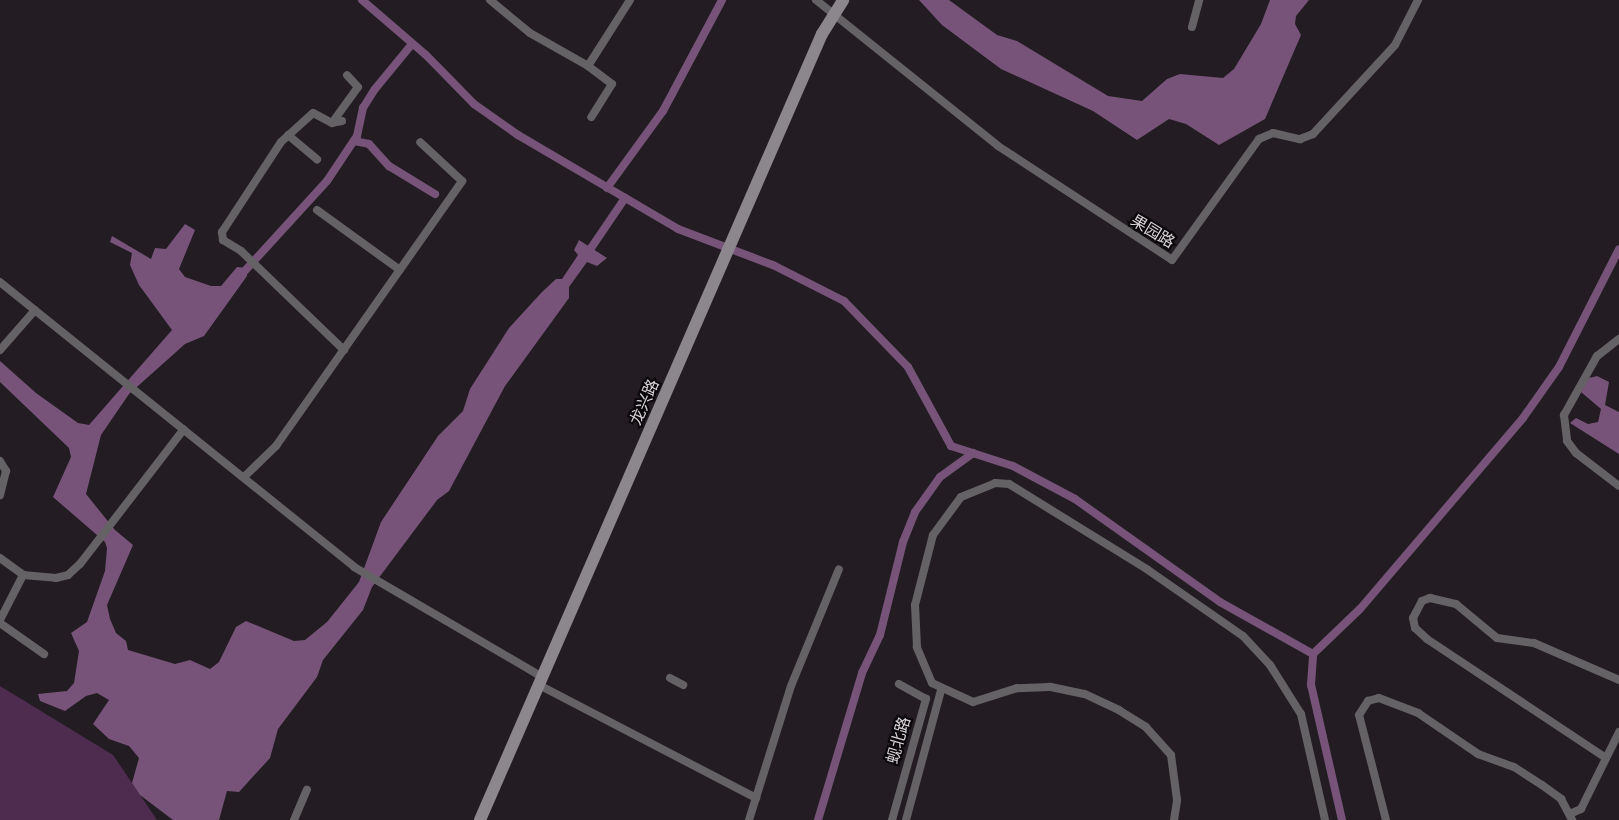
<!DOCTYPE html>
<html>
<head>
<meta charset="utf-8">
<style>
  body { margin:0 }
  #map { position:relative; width:1619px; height:820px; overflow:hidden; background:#231d23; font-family:"Titillium Web","Noto Sans SC",sans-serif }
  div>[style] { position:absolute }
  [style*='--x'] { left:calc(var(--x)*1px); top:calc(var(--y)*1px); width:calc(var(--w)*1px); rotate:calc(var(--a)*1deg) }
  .green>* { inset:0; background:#4d2c4f }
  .water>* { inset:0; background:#775379 }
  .canal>* { height:8px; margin:-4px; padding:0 4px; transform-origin:4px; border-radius:4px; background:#775379 }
  .street>* { height:8px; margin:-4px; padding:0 4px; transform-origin:4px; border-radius:4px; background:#656265 }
  .secondary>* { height:12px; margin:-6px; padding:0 6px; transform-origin:6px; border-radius:6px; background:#8c878c }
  span { translate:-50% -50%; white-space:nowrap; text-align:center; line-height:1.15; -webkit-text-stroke:4.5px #0b080b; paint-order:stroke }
  .street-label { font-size:16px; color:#d8d4d8 }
</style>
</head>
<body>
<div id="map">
  <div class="green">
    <div style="clip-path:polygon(0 686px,113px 755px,157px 820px,0 820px)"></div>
  </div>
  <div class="water">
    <div style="clip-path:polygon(919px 0,949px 0,997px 35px,1017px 41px,1108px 96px,1142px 101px,1167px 79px,1180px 74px,1223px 78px,1234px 69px,1261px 24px,1270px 0,1309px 0,1296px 16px,1295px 24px,1301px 35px,1265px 119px,1219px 145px,1186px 124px,1169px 119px,1137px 140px,1093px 111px,1001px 69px,942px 25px)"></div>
    <div style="clip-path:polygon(185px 224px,195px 230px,179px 269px,185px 277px,211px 286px,221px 286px,237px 267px,247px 268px,247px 276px,204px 336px,185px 344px,129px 394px,101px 435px,86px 494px,115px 530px,133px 545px,107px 605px,110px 619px,116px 633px,126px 641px,128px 650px,175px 664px,190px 660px,210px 669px,219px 662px,236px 627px,246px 621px,294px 641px,305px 640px,327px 622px,359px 582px,381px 522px,438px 436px,463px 411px,470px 389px,509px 328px,542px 292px,556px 279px,562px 279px,578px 255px,574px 250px,579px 240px,607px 258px,597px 266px,587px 262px,569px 287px,569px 298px,505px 386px,449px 491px,437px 500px,372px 587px,363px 610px,323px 660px,317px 677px,278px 729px,270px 758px,239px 792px,227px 791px,219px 820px,173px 820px,140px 795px,132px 783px,139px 758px,129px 746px,109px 739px,93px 724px,109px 700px,97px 693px,86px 696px,65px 711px,40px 701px,38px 694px,67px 691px,74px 683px,79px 651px,71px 633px,87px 622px,105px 571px,107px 548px,105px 542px,53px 497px,71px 457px,69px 448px,0 382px,0 361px,36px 393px,78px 423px,89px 425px,172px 330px,139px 285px,130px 265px,132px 253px,110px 242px,112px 236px,151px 259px,155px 248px,166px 249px)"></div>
    <div style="clip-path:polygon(1597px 376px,1609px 382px,1605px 405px,1619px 412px,1619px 454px,1570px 423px,1576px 418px,1588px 424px,1598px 422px,1601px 409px,1581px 392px,1589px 378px)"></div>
  </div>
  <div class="canal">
    <div style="--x:362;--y:0;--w:84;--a:40.7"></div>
    <div style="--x:426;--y:55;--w:69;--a:45.6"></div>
    <div style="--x:474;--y:104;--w:54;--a:35.2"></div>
    <div style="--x:518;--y:135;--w:186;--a:30.4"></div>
    <div style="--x:678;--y:229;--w:102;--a:20.8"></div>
    <div style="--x:773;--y:265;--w:80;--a:26.9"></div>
    <div style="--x:844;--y:301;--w:92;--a:45.9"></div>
    <div style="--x:908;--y:367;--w:90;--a:61.4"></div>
    <div style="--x:951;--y:446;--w:65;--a:17.9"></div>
    <div style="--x:1013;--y:466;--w:70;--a:28"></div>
    <div style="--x:1075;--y:499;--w:178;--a:35.4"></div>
    <div style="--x:1220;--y:602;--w:107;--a:29.2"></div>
    <div style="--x:354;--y:141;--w:15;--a:11"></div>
    <div style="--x:369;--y:144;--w:30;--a:48"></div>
    <div style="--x:389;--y:166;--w:54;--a:31.3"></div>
    <div style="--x:607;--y:188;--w:95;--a:-54"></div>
    <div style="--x:663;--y:111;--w:126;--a:-62"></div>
    <div style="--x:587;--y:254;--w:68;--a:-55.8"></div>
    <div style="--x:242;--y:274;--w:126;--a:-47.6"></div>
    <div style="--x:327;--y:181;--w:54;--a:-56.3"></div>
    <div style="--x:357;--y:136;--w:29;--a:-78"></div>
    <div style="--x:363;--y:108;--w:22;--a:-58"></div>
    <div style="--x:375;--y:89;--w:58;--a:-50.6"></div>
    <div style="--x:818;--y:820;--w:153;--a:-73.3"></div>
    <div style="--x:862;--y:673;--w:42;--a:-64.7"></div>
    <div style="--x:880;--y:635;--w:96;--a:-76.1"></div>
    <div style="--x:903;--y:542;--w:32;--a:-68"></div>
    <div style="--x:915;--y:512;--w:43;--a:-54.5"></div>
    <div style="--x:940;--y:477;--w:41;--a:-36"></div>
    <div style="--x:1342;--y:820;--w:139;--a:-102.9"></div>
    <div style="--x:1311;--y:685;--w:31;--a:-86"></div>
    <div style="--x:1313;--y:654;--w:65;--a:-43.8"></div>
    <div style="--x:1360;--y:609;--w:251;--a:-49.5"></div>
    <div style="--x:1523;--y:418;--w:62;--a:-54.8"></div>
    <div style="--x:1559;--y:367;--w:132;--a:-63"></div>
  </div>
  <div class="street">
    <div style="--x:490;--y:0;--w:52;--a:39.5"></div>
    <div style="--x:530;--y:33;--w:67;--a:29.6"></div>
    <div style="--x:588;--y:66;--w:78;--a:-57.5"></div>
    <div style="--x:816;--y:0;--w:233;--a:38.7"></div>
    <div style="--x:998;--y:146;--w:208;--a:33.2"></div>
    <div style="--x:1172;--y:260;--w:149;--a:-54.3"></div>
    <div style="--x:1259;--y:139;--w:15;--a:-23"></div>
    <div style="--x:1273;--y:133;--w:28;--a:13"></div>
    <div style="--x:1300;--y:139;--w:14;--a:-21"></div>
    <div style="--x:1313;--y:134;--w:121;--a:-47.3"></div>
    <div style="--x:1395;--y:45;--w:51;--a:-62.9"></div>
    <div style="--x:1192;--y:27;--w:28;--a:-75"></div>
    <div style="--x:588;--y:66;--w:30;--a:37"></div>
    <div style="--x:612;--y:84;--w:39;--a:122"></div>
    <div style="--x:342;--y:121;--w:10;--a:169"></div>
    <div style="--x:332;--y:123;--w:21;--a:-152"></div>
    <div style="--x:313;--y:113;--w:43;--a:137.8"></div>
    <div style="--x:281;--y:142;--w:108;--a:123.2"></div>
    <div style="--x:222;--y:232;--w:8;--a:83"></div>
    <div style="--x:223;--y:240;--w:21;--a:31"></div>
    <div style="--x:241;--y:251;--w:143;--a:43.9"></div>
    <div style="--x:332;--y:123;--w:44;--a:-54.2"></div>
    <div style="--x:358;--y:87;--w:16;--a:-133"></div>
    <div style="--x:288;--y:135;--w:38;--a:40"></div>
    <div style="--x:317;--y:210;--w:102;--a:35.9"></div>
    <div style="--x:0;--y:282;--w:454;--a:38.8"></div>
    <div style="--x:354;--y:567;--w:218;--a:30.3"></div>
    <div style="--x:1619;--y:339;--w:28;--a:142"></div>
    <div style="--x:1597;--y:356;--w:68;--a:119.2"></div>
    <div style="--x:1564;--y:415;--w:26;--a:83"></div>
    <div style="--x:1567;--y:441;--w:15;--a:53"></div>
    <div style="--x:1576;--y:453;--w:54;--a:37.5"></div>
    <div style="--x:0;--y:350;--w:53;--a:-48.8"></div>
    <div style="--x:0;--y:461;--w:12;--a:59"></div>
    <div style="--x:6;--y:471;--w:25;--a:104"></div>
    <div style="--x:244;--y:477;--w:45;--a:-44.1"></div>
    <div style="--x:276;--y:446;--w:324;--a:-54.9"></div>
    <div style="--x:462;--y:181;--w:57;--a:-137.1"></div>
    <div style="--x:0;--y:558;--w:29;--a:36"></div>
    <div style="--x:23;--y:575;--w:33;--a:5"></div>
    <div style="--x:56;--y:578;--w:12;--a:-14"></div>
    <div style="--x:68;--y:575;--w:16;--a:-43"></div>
    <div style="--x:80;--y:564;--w:170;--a:-52.4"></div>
    <div style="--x:0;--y:620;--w:51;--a:-62.9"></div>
    <div style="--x:0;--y:623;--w:54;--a:35.2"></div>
    <div style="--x:670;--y:678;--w:15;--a:28"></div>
    <div style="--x:539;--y:685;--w:245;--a:27.5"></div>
    <div style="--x:1606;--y:758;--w:215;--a:-146.4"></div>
    <div style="--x:1427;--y:639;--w:16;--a:-137"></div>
    <div style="--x:1415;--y:628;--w:10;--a:-101"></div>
    <div style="--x:1413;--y:618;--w:19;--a:-62"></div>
    <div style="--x:1422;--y:601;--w:9;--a:-21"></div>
    <div style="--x:1430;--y:598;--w:27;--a:13"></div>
    <div style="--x:1456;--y:604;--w:53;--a:39.7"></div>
    <div style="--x:1497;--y:638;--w:37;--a:8"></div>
    <div style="--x:1534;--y:643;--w:93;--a:23.5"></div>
    <div style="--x:1572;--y:813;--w:10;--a:-24"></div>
    <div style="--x:1581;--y:809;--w:86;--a:-63.7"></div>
    <div style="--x:294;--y:820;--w:33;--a:-67"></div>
    <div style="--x:749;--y:820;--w:140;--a:-72.6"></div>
    <div style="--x:791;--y:686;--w:126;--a:-67.7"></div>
    <div style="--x:892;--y:820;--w:126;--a:-74.3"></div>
    <div style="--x:926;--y:699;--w:31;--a:-151"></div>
    <div style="--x:906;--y:820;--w:135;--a:-74.9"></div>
    <div style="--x:1174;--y:820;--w:20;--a:-81"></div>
    <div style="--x:1177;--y:800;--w:45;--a:-97.6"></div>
    <div style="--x:1171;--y:755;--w:38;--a:-132"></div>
    <div style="--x:1146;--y:727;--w:32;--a:-148"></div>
    <div style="--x:1119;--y:710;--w:38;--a:-155"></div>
    <div style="--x:1084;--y:694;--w:35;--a:-168"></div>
    <div style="--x:1050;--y:687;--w:33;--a:178"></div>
    <div style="--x:1017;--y:688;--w:46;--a:162.3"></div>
    <div style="--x:973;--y:702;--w:45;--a:-155.1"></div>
    <div style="--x:932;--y:683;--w:39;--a:-113"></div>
    <div style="--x:917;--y:647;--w:42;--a:-92.7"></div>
    <div style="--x:915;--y:605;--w:72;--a:-75.6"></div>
    <div style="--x:933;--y:535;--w:47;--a:-53.6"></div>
    <div style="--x:961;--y:497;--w:37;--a:-22"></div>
    <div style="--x:995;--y:483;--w:14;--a:4"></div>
    <div style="--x:1009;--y:484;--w:163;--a:31.7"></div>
    <div style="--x:1148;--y:570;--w:116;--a:34.8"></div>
    <div style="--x:1243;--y:636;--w:40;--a:47"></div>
    <div style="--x:1270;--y:665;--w:58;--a:57.7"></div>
    <div style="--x:1301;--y:714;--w:109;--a:77.2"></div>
    <div style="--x:1386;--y:820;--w:108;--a:-104.4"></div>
    <div style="--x:1359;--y:715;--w:17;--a:-57"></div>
    <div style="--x:1368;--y:701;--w:11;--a:-15"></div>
    <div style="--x:1379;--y:698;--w:42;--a:21"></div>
    <div style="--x:1418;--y:713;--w:73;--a:34.3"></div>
    <div style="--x:1478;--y:754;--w:38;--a:20"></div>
    <div style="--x:1514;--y:767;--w:33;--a:33"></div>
    <div style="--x:1542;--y:785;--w:24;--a:36"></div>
    <div style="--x:1561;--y:799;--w:24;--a:62"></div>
  </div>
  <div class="secondary">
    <div style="--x:480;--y:820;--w:857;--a:-66.49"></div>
    <div style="--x:822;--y:34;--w:40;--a:-58"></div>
  </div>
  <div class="street-label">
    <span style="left:1153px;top:231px;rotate:31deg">果园路</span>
    <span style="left:644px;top:402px;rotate:-66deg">龙兴路</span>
    <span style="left:898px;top:740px;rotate:-74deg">蚬北路</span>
  </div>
</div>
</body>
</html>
